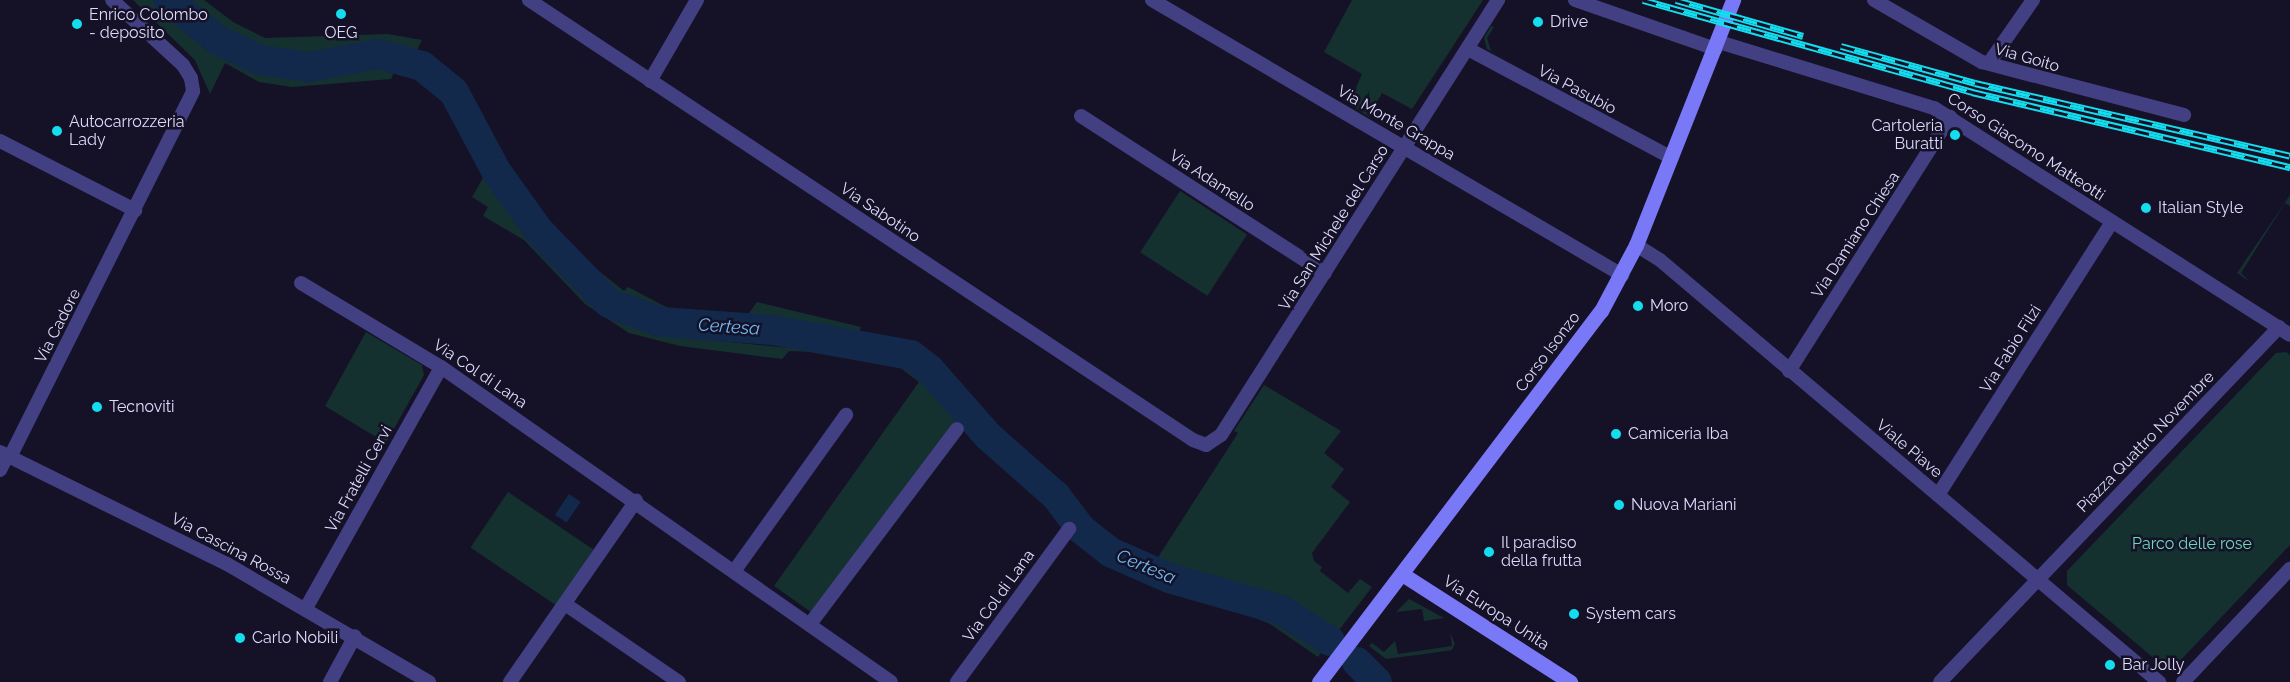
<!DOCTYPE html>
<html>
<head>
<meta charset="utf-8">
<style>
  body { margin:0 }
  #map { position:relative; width:2290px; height:682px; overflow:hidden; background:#151227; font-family:Raleway,sans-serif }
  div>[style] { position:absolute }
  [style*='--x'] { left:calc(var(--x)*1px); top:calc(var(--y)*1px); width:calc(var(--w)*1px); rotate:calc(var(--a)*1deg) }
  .green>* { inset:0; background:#15312f; transform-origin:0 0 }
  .water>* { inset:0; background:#12294b; transform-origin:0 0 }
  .river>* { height:30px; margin:-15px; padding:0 15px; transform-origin:15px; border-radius:15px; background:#12294b }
  .street>* { height:14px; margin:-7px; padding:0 7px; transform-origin:7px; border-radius:7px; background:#424083 }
  .secondary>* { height:15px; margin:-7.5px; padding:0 7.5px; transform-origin:7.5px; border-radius:7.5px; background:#7978f6 }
  .rail>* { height:7px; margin-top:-3.5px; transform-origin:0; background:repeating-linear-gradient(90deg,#151227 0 14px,#14ddef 0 28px); box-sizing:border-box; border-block:2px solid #14ddef }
  .dots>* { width:16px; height:16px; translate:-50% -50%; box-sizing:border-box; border:3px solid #151227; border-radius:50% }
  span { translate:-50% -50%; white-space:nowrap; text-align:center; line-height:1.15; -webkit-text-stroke:5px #151227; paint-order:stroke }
  .poi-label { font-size:16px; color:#dedbfd }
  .left { translate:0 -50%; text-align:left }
  .right { translate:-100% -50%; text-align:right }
  .street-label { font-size:16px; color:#dedbfd }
  .park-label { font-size:16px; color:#6bd9bb }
  .water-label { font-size:18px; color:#70baf5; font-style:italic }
</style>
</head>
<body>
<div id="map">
  <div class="green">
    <div style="clip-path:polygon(133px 0,157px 0,221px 50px,270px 73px,323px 77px,366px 64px,407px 72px,395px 70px,391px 79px,292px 87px,259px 82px,225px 63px,210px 94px,195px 60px)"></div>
    <div style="clip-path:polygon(180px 0,204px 0,233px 22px,265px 38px,388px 34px,422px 40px,416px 52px,368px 48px,313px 61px,277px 60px,227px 36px)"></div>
    <div style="clip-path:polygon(1352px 0,1483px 0,1412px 109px,1382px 93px,1369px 117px,1349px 104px,1362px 74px,1324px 52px)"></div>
    <div style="clip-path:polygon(1491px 26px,1494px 27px,1487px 38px,1491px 51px,1530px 74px,1487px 49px,1484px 38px)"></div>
    <div style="clip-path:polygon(487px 171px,523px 226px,594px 301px,615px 315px,680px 337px,840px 353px,789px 351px,782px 359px,680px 346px,629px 333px,585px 304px,524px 240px,483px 216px,488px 207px,472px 197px)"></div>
    <div style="left:1180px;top:191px;width:80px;height:73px;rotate:33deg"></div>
    <div style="clip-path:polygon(2290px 195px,2290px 206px,2285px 203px,2241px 273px,2250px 282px,2237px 273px)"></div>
    <div style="clip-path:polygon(570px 248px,624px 291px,628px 287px,672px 310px,669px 314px,653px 311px,616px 297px)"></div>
    <div style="clip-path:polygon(757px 302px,861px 327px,858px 335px,888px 338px,917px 346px,933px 356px,1003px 437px,1061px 485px,1091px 520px,1111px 538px,1155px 562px,1238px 433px,1234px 431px,1264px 385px,1341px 431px,1324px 453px,1344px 469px,1331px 487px,1350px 502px,1312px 553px,1314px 561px,1322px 567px,1320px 571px,1348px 593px,1360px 579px,1372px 587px,1336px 634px,1288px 604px,1135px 559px,1086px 526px,1061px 490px,987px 426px,925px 355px,898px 343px,747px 316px)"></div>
    <div style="clip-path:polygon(366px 332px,422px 365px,424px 375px,386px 443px,325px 406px)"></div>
    <div style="clip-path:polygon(2286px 352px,2290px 355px,2290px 545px,2176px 665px,2162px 665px,2067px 585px,2067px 571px,2276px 353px)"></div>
    <div style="clip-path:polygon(886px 357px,903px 361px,924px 373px,969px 423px,965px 427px,958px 421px,811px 612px,774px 586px,919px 382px)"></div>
    <div style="left:508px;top:492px;width:103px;height:67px;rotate:34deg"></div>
    <div style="clip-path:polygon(1203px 596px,1275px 618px,1323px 650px,1318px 657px,1270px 624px)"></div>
    <div style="clip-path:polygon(1409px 599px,1444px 618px,1424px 621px,1422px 609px,1396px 612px)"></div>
    <div style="clip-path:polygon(1450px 633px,1455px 644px,1452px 650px,1432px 653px,1386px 659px,1369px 646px,1372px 643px,1384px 652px,1395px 641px,1398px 654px,1452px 646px)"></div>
  </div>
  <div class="water">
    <div style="left:569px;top:494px;width:14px;height:25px;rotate:34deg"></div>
  </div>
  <div class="river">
    <div style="--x:168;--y:0;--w:64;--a:38.7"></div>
    <div style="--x:218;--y:40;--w:47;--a:25.5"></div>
    <div style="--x:260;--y:60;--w:49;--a:8.1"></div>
    <div style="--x:309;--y:67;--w:70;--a:-10.7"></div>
    <div style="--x:378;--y:54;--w:46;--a:15.3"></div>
    <div style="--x:422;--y:66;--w:41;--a:39.1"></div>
    <div style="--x:454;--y:92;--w:89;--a:62"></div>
    <div style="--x:496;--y:171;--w:74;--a:54.4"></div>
    <div style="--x:539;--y:231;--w:100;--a:45.8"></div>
    <div style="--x:609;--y:303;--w:55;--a:20.1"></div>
    <div style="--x:661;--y:322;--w:111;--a:4.1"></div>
    <div style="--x:772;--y:330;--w:141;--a:10.2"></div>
    <div style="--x:911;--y:355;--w:23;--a:38"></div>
    <div style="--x:929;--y:369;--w:89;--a:48.6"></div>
    <div style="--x:988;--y:436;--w:91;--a:41.4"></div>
    <div style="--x:1056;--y:496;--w:41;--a:52.9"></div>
    <div style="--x:1081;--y:529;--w:37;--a:38"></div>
    <div style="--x:1110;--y:552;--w:64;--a:23.8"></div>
    <div style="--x:1169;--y:578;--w:116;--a:15.9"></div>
    <div style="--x:1281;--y:610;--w:58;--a:32.3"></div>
    <div style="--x:1357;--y:662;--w:28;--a:45"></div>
  </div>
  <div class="street">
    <div style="--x:529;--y:0;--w:797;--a:33.53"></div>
    <div style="--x:1193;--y:440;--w:14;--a:21"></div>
    <div style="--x:1206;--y:445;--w:18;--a:-34"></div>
    <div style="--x:1221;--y:435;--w:516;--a:-57.51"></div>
    <div style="--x:1152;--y:0;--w:545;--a:30.33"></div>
    <div style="--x:1575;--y:0;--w:149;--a:19.2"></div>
    <div style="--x:1874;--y:0;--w:125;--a:29.9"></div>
    <div style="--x:1982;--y:62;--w:209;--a:14.7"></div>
    <div style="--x:1719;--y:42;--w:225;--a:17.1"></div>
    <div style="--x:1934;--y:108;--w:422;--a:32.5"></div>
    <div style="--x:1468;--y:49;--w:231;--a:28.1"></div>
    <div style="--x:1989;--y:63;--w:77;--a:-55.1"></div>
    <div style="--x:650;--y:81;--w:94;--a:-59.9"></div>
    <div style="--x:1081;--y:116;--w:290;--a:32.8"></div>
    <div style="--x:0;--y:141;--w:152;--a:27.1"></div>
    <div style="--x:1636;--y:245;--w:28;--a:32"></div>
    <div style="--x:1660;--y:260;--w:654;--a:40.22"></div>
    <div style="--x:301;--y:283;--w:163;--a:31"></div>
    <div style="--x:441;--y:367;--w:549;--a:34.99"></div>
    <div style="--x:1789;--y:371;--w:301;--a:-57.6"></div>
    <div style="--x:0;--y:452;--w:253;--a:26.3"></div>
    <div style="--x:227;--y:564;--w:234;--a:30.3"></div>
    <div style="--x:10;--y:457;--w:409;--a:-63.4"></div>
    <div style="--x:193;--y:91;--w:13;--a:-99"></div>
    <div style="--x:191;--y:78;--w:15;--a:-122"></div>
    <div style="--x:183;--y:65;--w:96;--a:-137.5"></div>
    <div style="--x:0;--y:470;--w:16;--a:-63"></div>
    <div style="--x:1938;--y:495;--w:324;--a:-57.5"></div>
    <div style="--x:735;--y:570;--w:191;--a:-54.4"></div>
    <div style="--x:565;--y:604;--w:138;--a:34.4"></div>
    <div style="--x:306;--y:608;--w:276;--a:-60.7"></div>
    <div style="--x:810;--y:624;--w:244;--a:-53"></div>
    <div style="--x:330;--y:682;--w:52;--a:-61.5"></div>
    <div style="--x:510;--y:682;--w:221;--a:-55.2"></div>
    <div style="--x:957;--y:682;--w:190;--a:-53.8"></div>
    <div style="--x:1940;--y:682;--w:491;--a:-46.3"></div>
    <div style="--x:2183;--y:682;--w:156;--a:-46.6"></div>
  </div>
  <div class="secondary">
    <div style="--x:1402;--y:574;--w:200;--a:32.7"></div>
    <div style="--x:1319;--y:682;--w:466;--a:-52.8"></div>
    <div style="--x:1601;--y:311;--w:75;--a:-62.1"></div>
    <div style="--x:1636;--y:245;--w:264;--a:-68.4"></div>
  </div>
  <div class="rail">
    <div style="--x:1643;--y:0;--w:342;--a:15.6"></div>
    <div style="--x:1972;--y:92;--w:327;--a:13.3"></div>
    <div style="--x:1676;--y:0;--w:132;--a:15.8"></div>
    <div style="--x:1841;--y:46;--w:139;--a:15.4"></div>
    <div style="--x:1975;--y:83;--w:323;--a:13"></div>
  </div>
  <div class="dots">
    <div style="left:341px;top:14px;background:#14ddef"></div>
    <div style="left:1538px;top:22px;background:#14ddef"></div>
    <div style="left:77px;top:24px;background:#14ddef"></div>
    <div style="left:57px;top:131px;background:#14ddef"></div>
    <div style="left:1955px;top:135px;background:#14ddef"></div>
    <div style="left:2146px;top:208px;background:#14ddef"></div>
    <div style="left:1638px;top:306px;background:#14ddef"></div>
    <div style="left:97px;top:407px;background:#14ddef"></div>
    <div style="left:1616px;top:434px;background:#14ddef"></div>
    <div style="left:1619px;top:505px;background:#14ddef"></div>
    <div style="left:1489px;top:552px;background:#14ddef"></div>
    <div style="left:1574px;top:614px;background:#14ddef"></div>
    <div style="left:240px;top:638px;background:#14ddef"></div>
    <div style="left:2110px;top:665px;background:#14ddef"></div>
  </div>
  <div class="poi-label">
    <span class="left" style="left:89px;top:24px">Enrico Colombo<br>- deposito</span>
    <span class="left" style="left:1550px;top:22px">Drive</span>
    <span style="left:341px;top:33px">OEG</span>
    <span class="left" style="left:69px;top:131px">Autocarrozzeria<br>Lady</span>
    <span class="right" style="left:1943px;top:135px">Cartoleria<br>Buratti</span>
    <span class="left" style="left:2158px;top:208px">Italian Style</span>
    <span class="left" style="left:1650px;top:306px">Moro</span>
    <span class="left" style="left:109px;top:407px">Tecnoviti</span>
    <span class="left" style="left:1628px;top:434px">Camiceria Iba</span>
    <span class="left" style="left:1631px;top:505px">Nuova Mariani</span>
    <span class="left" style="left:1501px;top:552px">Il paradiso<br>della frutta</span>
    <span class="left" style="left:1586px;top:614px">System cars</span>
    <span class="left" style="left:252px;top:638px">Carlo Nobili</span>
    <span class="left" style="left:2122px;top:665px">Bar Jolly</span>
  </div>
  <div class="street-label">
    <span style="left:2027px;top:58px;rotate:16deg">Via Goito</span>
    <span style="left:1577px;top:90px;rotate:28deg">Via Pasubio</span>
    <span style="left:1396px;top:123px;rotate:30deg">Via Monte Grappa</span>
    <span style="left:2026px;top:147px;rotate:33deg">Corso Giacomo Matteotti</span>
    <span style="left:1212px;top:181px;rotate:33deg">Via Adamello</span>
    <span style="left:880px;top:213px;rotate:34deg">Via Sabotino</span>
    <span style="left:1334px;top:228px;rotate:-58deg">Via San Michele del Carso</span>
    <span style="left:1856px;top:235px;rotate:-57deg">Via Damiano Chiesa</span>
    <span style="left:58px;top:326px;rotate:-63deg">Via Cadore</span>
    <span style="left:2011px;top:349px;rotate:-58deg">Via Fabio Filzi</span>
    <span style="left:1548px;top:352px;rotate:-53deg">Corso Isonzo</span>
    <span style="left:480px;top:374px;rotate:34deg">Via Col di Lana</span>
    <span style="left:2146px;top:442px;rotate:-46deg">Piazza Quattro Novembre</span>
    <span style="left:1909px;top:449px;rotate:40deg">Viale Piave</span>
    <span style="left:359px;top:479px;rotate:-61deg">Via Fratelli Cervi</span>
    <span style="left:231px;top:549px;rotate:28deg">Via Cascina Rossa</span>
    <span style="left:999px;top:596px;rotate:-54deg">Via Col di Lana</span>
    <span style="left:1496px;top:613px;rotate:33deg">Via Europa Unita</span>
  </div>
  <div class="park-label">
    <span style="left:2192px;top:544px">Parco delle rose</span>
  </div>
  <div class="water-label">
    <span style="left:729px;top:327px;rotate:4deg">Certesa</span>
    <span style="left:1146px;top:567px;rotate:23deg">Certesa</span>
  </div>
</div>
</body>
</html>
